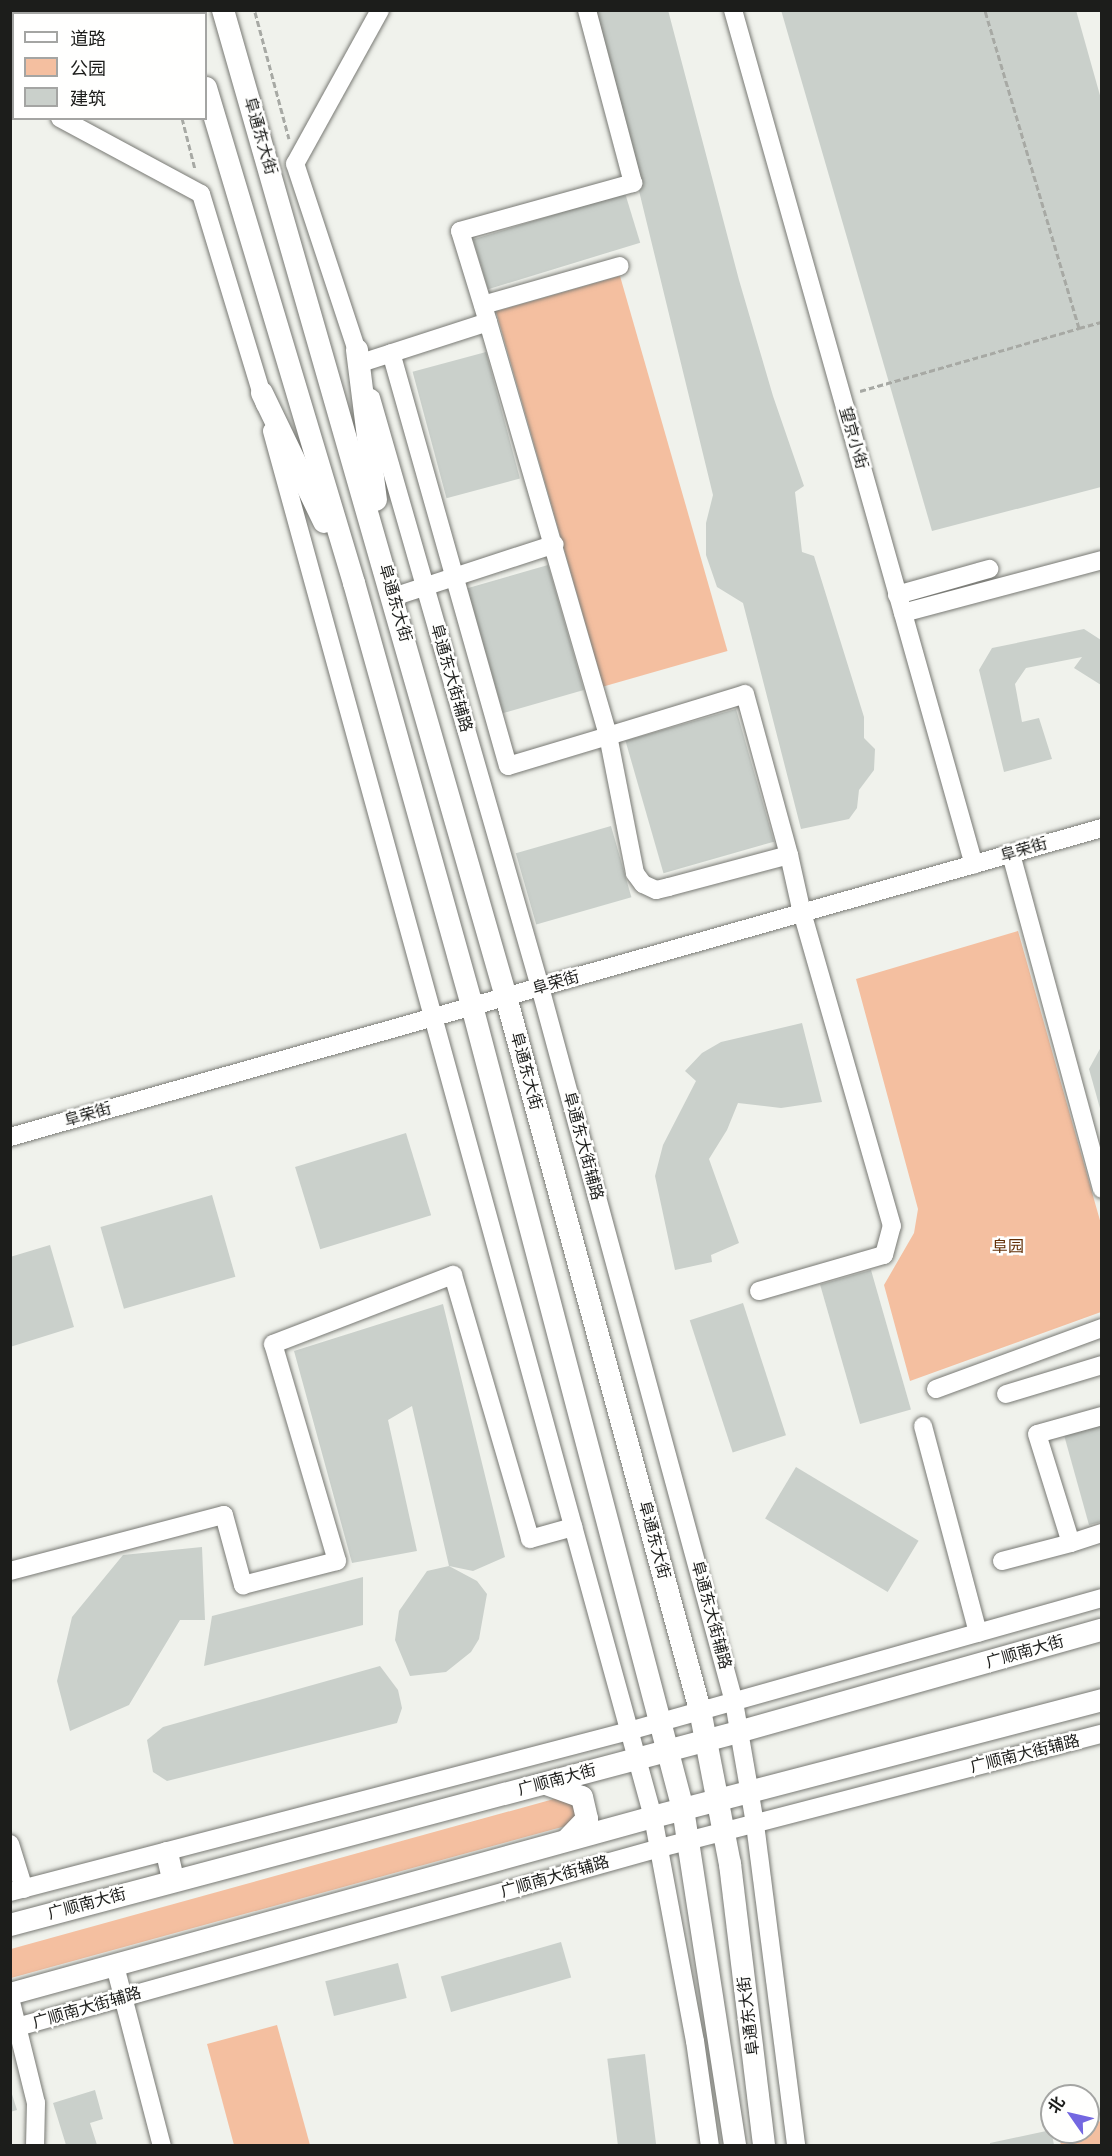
<!DOCTYPE html>
<html>
<head>
<meta charset="utf-8">
<style>
  body { margin:0 }
  #map { position:relative; width:1112px; height:2156px; overflow:hidden; background:#f0f2ec; font-family:Figtree,"Noto Sans SC",sans-serif }
  div>[style] { position:absolute }
  [style*='--x'] { left:calc(var(--x)*1px); top:calc(var(--y)*1px); width:calc(var(--w)*1px); rotate:calc(var(--a)*1deg) }
  .green>* { inset:0; background:#f4bfa0; transform-origin:0 0 }
  .building>* { inset:0; background:#cad0cb; transform-origin:0 0 }
  .path>* { height:3px; margin-top:-1.5px; transform-origin:0; background:repeating-linear-gradient(90deg,#a7a9a4 0 6px,transparent 0 9px) }
  .roads { filter:drop-shadow(0 0 2px #787974) drop-shadow(0 0 2px #787974) }
  .minor>* { height:18px; margin:-9px; padding:0 9px; transform-origin:9px; border-radius:9px; background:#fff }
  .major>* { height:22px; margin:-11px; padding:0 11px; transform-origin:11px; border-radius:11px; background:#fff }
  span { translate:-50% -50%; white-space:nowrap; text-align:center; line-height:1.15; -webkit-text-stroke:5px #fffffe; paint-order:stroke }
  .street-label { font-size:16px; color:#1c1d1b }
  .park-label { font-size:16px; color:#622e05 }
  .frame { position:absolute; inset:0; border:12px solid #1c1d1b; pointer-events:none }
  .legend { position:absolute; left:12px; top:12px; width:195px; height:108px; box-sizing:border-box; background:#fffffe; border:2px solid #a4a5a3; margin:0; padding:8px 10px; list-style:none; font-size:18px; color:#1c1d1b }
  .legend li { display:flex; align-items:center; gap:12px; height:30px }
  .legend b { width:30px; border:2px solid #a4a5a3 }
  .north { position:absolute; left:1040px; top:2084px; width:60px; height:60px; box-sizing:border-box; background:#fffffe; border:2px solid #a4a5a3; border-radius:50%; rotate:304deg; font-size:16px; font-weight:700; line-height:24px; text-align:center; color:#1c1d1b }
  .north::after { content:''; display:block; margin:auto; width:21px; height:27px; background:#7367e1; clip-path:polygon(50% 0,100% 100%,50% 72%,0 100%) }
</style>
</head>
<body>
<div id="map">
  <div class="green">
    <div style="left:620px;top:276px;width:390px;height:129px;rotate:74deg"></div>
    <div style="clip-path:polygon(1018px 931px,1101px 1224px,1101px 1312px,910px 1381px,884px 1285px,914px 1233px,918px 1209px,856px 979px)"></div>
    <div style="clip-path:polygon(561px 1797px,574px 1803px,577px 1813px,573px 1824px,11px 1978px,11px 1949px)"></div>
    <div style="clip-path:polygon(277px 2025px,310px 2145px,234px 2145px,207px 2044px)"></div>
    <div style="clip-path:polygon(1101px 2121px,1101px 2145px,1061px 2145px,1058px 2132px,1088px 2132px,1088px 2124px)"></div>
  </div>
  <div class="building">
    <div style="clip-path:polygon(595px 10px,668px 10px,739px 280px,773px 396px,804px 486px,795px 492px,802px 552px,814px 556px,864px 717px,864px 738px,875px 749px,874px 770px,859px 790px,857px 808px,849px 819px,801px 829px,743px 603px,717px 587px,706px 555px,706px 523px,713px 495px)"></div>
    <div style="clip-path:polygon(781px 10px,1076px 10px,1101px 99px,1101px 487px,932px 531px)"></div>
    <div style="left:625px;top:193px;width:52px;height:159px;rotate:73deg"></div>
    <div style="left:486px;top:352px;width:131px;height:76px;rotate:75deg"></div>
    <div style="left:548px;top:565px;width:130px;height:84px;rotate:74deg"></div>
    <div style="clip-path:polygon(1084px 629px,1101px 640px,1101px 685px,1074px 668px,1082px 657px,1026px 668px,1015px 684px,1022px 722px,1039px 718px,1052px 759px,1004px 772px,979px 670px,992px 648px)"></div>
    <div style="left:736px;top:709px;width:138px;height:115px;rotate:74deg"></div>
    <div style="left:611px;top:826px;width:74px;height:99px;rotate:74deg"></div>
    <div style="clip-path:polygon(802px 1023px,822px 1102px,781px 1108px,738px 1103px,727px 1130px,709px 1159px,739px 1243px,711px 1255px,712px 1262px,675px 1270px,655px 1176px,663px 1145px,696px 1081px,685px 1071px,702px 1053px,721px 1042px)"></div>
    <div style="clip-path:polygon(1101px 1047px,1101px 1112px,1089px 1069px)"></div>
    <div style="left:406px;top:1133px;width:86px;height:116px;rotate:73deg"></div>
    <div style="left:212px;top:1195px;width:85px;height:116px;rotate:74deg"></div>
    <div style="clip-path:polygon(50px 1245px,74px 1327px,10px 1347px,10px 1257px)"></div>
    <div style="left:871px;top:1270px;width:145px;height:53px;rotate:74deg"></div>
    <div style="left:743px;top:1303px;width:139px;height:56px;rotate:72deg"></div>
    <div style="clip-path:polygon(443px 1304px,505px 1557px,473px 1571px,449px 1566px,477px 1581px,487px 1594px,479px 1639px,471px 1652px,446px 1672px,410px 1676px,395px 1640px,399px 1611px,427px 1571px,449px 1566px,412px 1406px,388px 1420px,417px 1551px,352px 1563px,294px 1351px)"></div>
    <div style="clip-path:polygon(1101px 1424px,1101px 1522px,1089px 1525px,1064px 1435px)"></div>
    <div style="left:796px;top:1467px;width:143px;height:60px;rotate:31deg"></div>
    <div style="clip-path:polygon(202px 1547px,205px 1620px,180px 1620px,129px 1705px,70px 1731px,57px 1681px,72px 1617px,123px 1555px)"></div>
    <div style="clip-path:polygon(363px 1577px,363px 1625px,204px 1666px,212px 1616px)"></div>
    <div style="clip-path:polygon(380px 1666px,398px 1690px,402px 1708px,397px 1723px,167px 1781px,153px 1772px,147px 1740px,163px 1727px)"></div>
    <div style="left:561px;top:1942px;width:37px;height:125px;rotate:74deg"></div>
    <div style="left:398px;top:1963px;width:36px;height:75px;rotate:76deg"></div>
    <div style="left:645px;top:2054px;width:92px;height:38px;rotate:83deg"></div>
    <div style="clip-path:polygon(10px 2088px,17px 2110px,10px 2112px)"></div>
    <div style="clip-path:polygon(95px 2090px,103px 2119px,90px 2123px,97px 2145px,66px 2145px,53px 2103px)"></div>
    <div style="clip-path:polygon(1051px 2130px,1054px 2145px,990px 2145px,990px 2143px)"></div>
  </div>
  <div class="path">
    <div style="--x:255;--y:12;--w:131;--a:75"></div>
    <div style="--x:182;--y:118;--w:53;--a:75.7"></div>
    <div style="--x:1079;--y:328;--w:24;--a:-15"></div>
    <div style="--x:860;--y:391;--w:228;--a:-16"></div>
    <div style="--x:1079;--y:328;--w:332;--a:-106.5"></div>
  </div>
  <div class="roads">
    <div class="minor">
      <div style="--x:733;--y:10;--w:888;--a:74.26"></div>
      <div style="--x:10;--y:92;--w:4;--a:27"></div>
      <div style="--x:60;--y:118;--w:160;--a:28.3"></div>
      <div style="--x:201;--y:194;--w:220;--a:73.1"></div>
      <div style="--x:483;--y:305;--w:142;--a:-15.9"></div>
      <div style="--x:488;--y:322;--w:95;--a:-107.1"></div>
      <div style="--x:460;--y:231;--w:180;--a:-15.5"></div>
      <div style="--x:633;--y:183;--w:179;--a:-104.9"></div>
      <div style="--x:361;--y:363;--w:210;--a:-108.3"></div>
      <div style="--x:295;--y:164;--w:176;--a:-61.1"></div>
      <div style="--x:361;--y:363;--w:133;--a:-17.9"></div>
      <div style="--x:488;--y:322;--w:431;--a:73.8"></div>
      <div style="--x:608;--y:736;--w:104;--a:163.3"></div>
      <div style="--x:508;--y:766;--w:429;--a:-105.8"></div>
      <div style="--x:371;--y:398;--w:613;--a:73.99"></div>
      <div style="--x:540;--y:987;--w:741;--a:74.82"></div>
      <div style="--x:734;--y:1702;--w:124;--a:80.2"></div>
      <div style="--x:755;--y:1824;--w:325;--a:82.7"></div>
      <div style="--x:272;--y:431;--w:1437;--a:74.63"></div>
      <div style="--x:653;--y:1817;--w:228;--a:79.4"></div>
      <div style="--x:695;--y:2041;--w:106;--a:81.9"></div>
      <div style="--x:897;--y:595;--w:96;--a:-15.8"></div>
      <div style="--x:393;--y:597;--w:170;--a:-18.1"></div>
      <div style="--x:903;--y:613;--w:206;--a:-14.9"></div>
      <div style="--x:1011;--y:854;--w:347;--a:74.8"></div>
      <div style="--x:10;--y:1137;--w:1135;--a:-15.8"></div>
      <div style="--x:759;--y:1291;--w:130;--a:-16.1"></div>
      <div style="--x:884;--y:1255;--w:30;--a:-75"></div>
      <div style="--x:892;--y:1226;--w:326;--a:-106"></div>
      <div style="--x:802;--y:913;--w:59;--a:-102.6"></div>
      <div style="--x:789;--y:855;--w:124;--a:165.1"></div>
      <div style="--x:669;--y:887;--w:13;--a:167"></div>
      <div style="--x:656;--y:890;--w:14;--a:-155"></div>
      <div style="--x:643;--y:884;--w:14;--a:-126"></div>
      <div style="--x:635;--y:873;--w:140;--a:-101.1"></div>
      <div style="--x:608;--y:736;--w:143;--a:-17"></div>
      <div style="--x:745;--y:694;--w:167;--a:74.7"></div>
      <div style="--x:936;--y:1389;--w:177;--a:-20.2"></div>
      <div style="--x:1006;--y:1394;--w:100;--a:-16.8"></div>
      <div style="--x:1102;--y:1416;--w:67;--a:164.5"></div>
      <div style="--x:1037;--y:1434;--w:114;--a:72.7"></div>
      <div style="--x:1071;--y:1543;--w:33;--a:-18"></div>
      <div style="--x:923;--y:1426;--w:214;--a:75.1"></div>
      <div style="--x:1002;--y:1561;--w:71;--a:-14.6"></div>
      <div style="--x:10;--y:1571;--w:221;--a:-14.7"></div>
      <div style="--x:224;--y:1515;--w:73;--a:74.8"></div>
      <div style="--x:243;--y:1585;--w:97;--a:-14.3"></div>
      <div style="--x:337;--y:1561;--w:226;--a:-106.4"></div>
      <div style="--x:273;--y:1344;--w:193;--a:-21"></div>
      <div style="--x:453;--y:1275;--w:275;--a:73.7"></div>
      <div style="--x:530;--y:1539;--w:45;--a:-15.6"></div>
      <div style="--x:10;--y:1844;--w:47;--a:72.7"></div>
      <div style="--x:10;--y:1892;--w:640;--a:-14.58"></div>
      <div style="--x:629;--y:1731;--w:491;--a:-15.7"></div>
      <div style="--x:115;--y:1966;--w:186;--a:75.4"></div>
      <div style="--x:10;--y:1998;--w:108;--a:76.1"></div>
      <div style="--x:36;--y:2103;--w:43;--a:91.3"></div>
      <div style="--x:10;--y:2029;--w:675;--a:-15.56"></div>
      <div style="--x:660;--y:1848;--w:456;--a:-14.5"></div>
    </div>
    <div class="major">
      <div style="--x:182;--y:10;--w:4;--a:76"></div>
      <div style="--x:223;--y:10;--w:1027;--a:74"></div>
      <div style="--x:506;--y:997;--w:739;--a:74.78"></div>
      <div style="--x:700;--y:1710;--w:157;--a:79"></div>
      <div style="--x:730;--y:1864;--w:284;--a:83.1"></div>
      <div style="--x:103;--y:14;--w:12;--a:-20"></div>
      <div style="--x:10;--y:39;--w:4;--a:-14"></div>
      <div style="--x:206;--y:88;--w:517;--a:73.35"></div>
      <div style="--x:354;--y:583;--w:439;--a:74.4"></div>
      <div style="--x:472;--y:1006;--w:830;--a:75.28"></div>
      <div style="--x:683;--y:1809;--w:341;--a:81.2"></div>
      <div style="--x:357;--y:350;--w:151;--a:82.8"></div>
      <div style="--x:262;--y:393;--w:143;--a:64.3"></div>
      <div style="--x:546;--y:1784;--w:38;--a:20"></div>
      <div style="--x:582;--y:1797;--w:23;--a:77"></div>
      <div style="--x:587;--y:1819;--w:29;--a:134"></div>
      <div style="--x:167;--y:1853;--w:28;--a:77"></div>
      <div style="--x:10;--y:1925;--w:753;--a:-14.85"></div>
      <div style="--x:738;--y:1732;--w:378;--a:-15.7"></div>
      <div style="--x:10;--y:1994;--w:667;--a:-15.39"></div>
      <div style="--x:653;--y:1817;--w:464;--a:-14.6"></div>
    </div>
  </div>
  <div class="street-label">
    <span style="left:260px;top:136px;rotate:74deg">阜通东大街</span>
    <span style="left:853px;top:438px;rotate:74deg">望京小街</span>
    <span style="left:395px;top:603px;rotate:74deg">阜通东大街</span>
    <span style="left:451px;top:678px;rotate:74deg">阜通东大街辅路</span>
    <span style="left:1024px;top:850px;rotate:-16deg">阜荣街</span>
    <span style="left:556px;top:983px;rotate:-16deg">阜荣街</span>
    <span style="left:526px;top:1071px;rotate:75deg">阜通东大街</span>
    <span style="left:88px;top:1115px;rotate:-16deg">阜荣街</span>
    <span style="left:583px;top:1146px;rotate:75deg">阜通东大街辅路</span>
    <span style="left:654px;top:1540px;rotate:75deg">阜通东大街</span>
    <span style="left:711px;top:1615px;rotate:75deg">阜通东大街辅路</span>
    <span style="left:1025px;top:1652px;rotate:-16deg">广顺南大街</span>
    <span style="left:1025px;top:1754px;rotate:-14deg">广顺南大街辅路</span>
    <span style="left:557px;top:1780px;rotate:-15deg">广顺南大街</span>
    <span style="left:555px;top:1877px;rotate:-16deg">广顺南大街辅路</span>
    <span style="left:87px;top:1904px;rotate:-15deg">广顺南大街</span>
    <span style="left:87px;top:2008px;rotate:-16deg">广顺南大街辅路</span>
    <span style="left:749px;top:2016px;rotate:-97deg">阜通东大街</span>
  </div>
  <div class="park-label">
    <span style="left:1008px;top:1247px">阜园</span>
  </div>
  <div class="frame"></div>
  <ul class="legend">
  <li><b style="height:8px;background:#fff"></b>道路</li>
  <li><b style="height:16px;background:#f4bfa0"></b>公园</li>
  <li><b style="height:16px;background:#cad0cb"></b>建筑</li>
  </ul>
  <div class="north">北</div>
</div>
</body>
</html>
